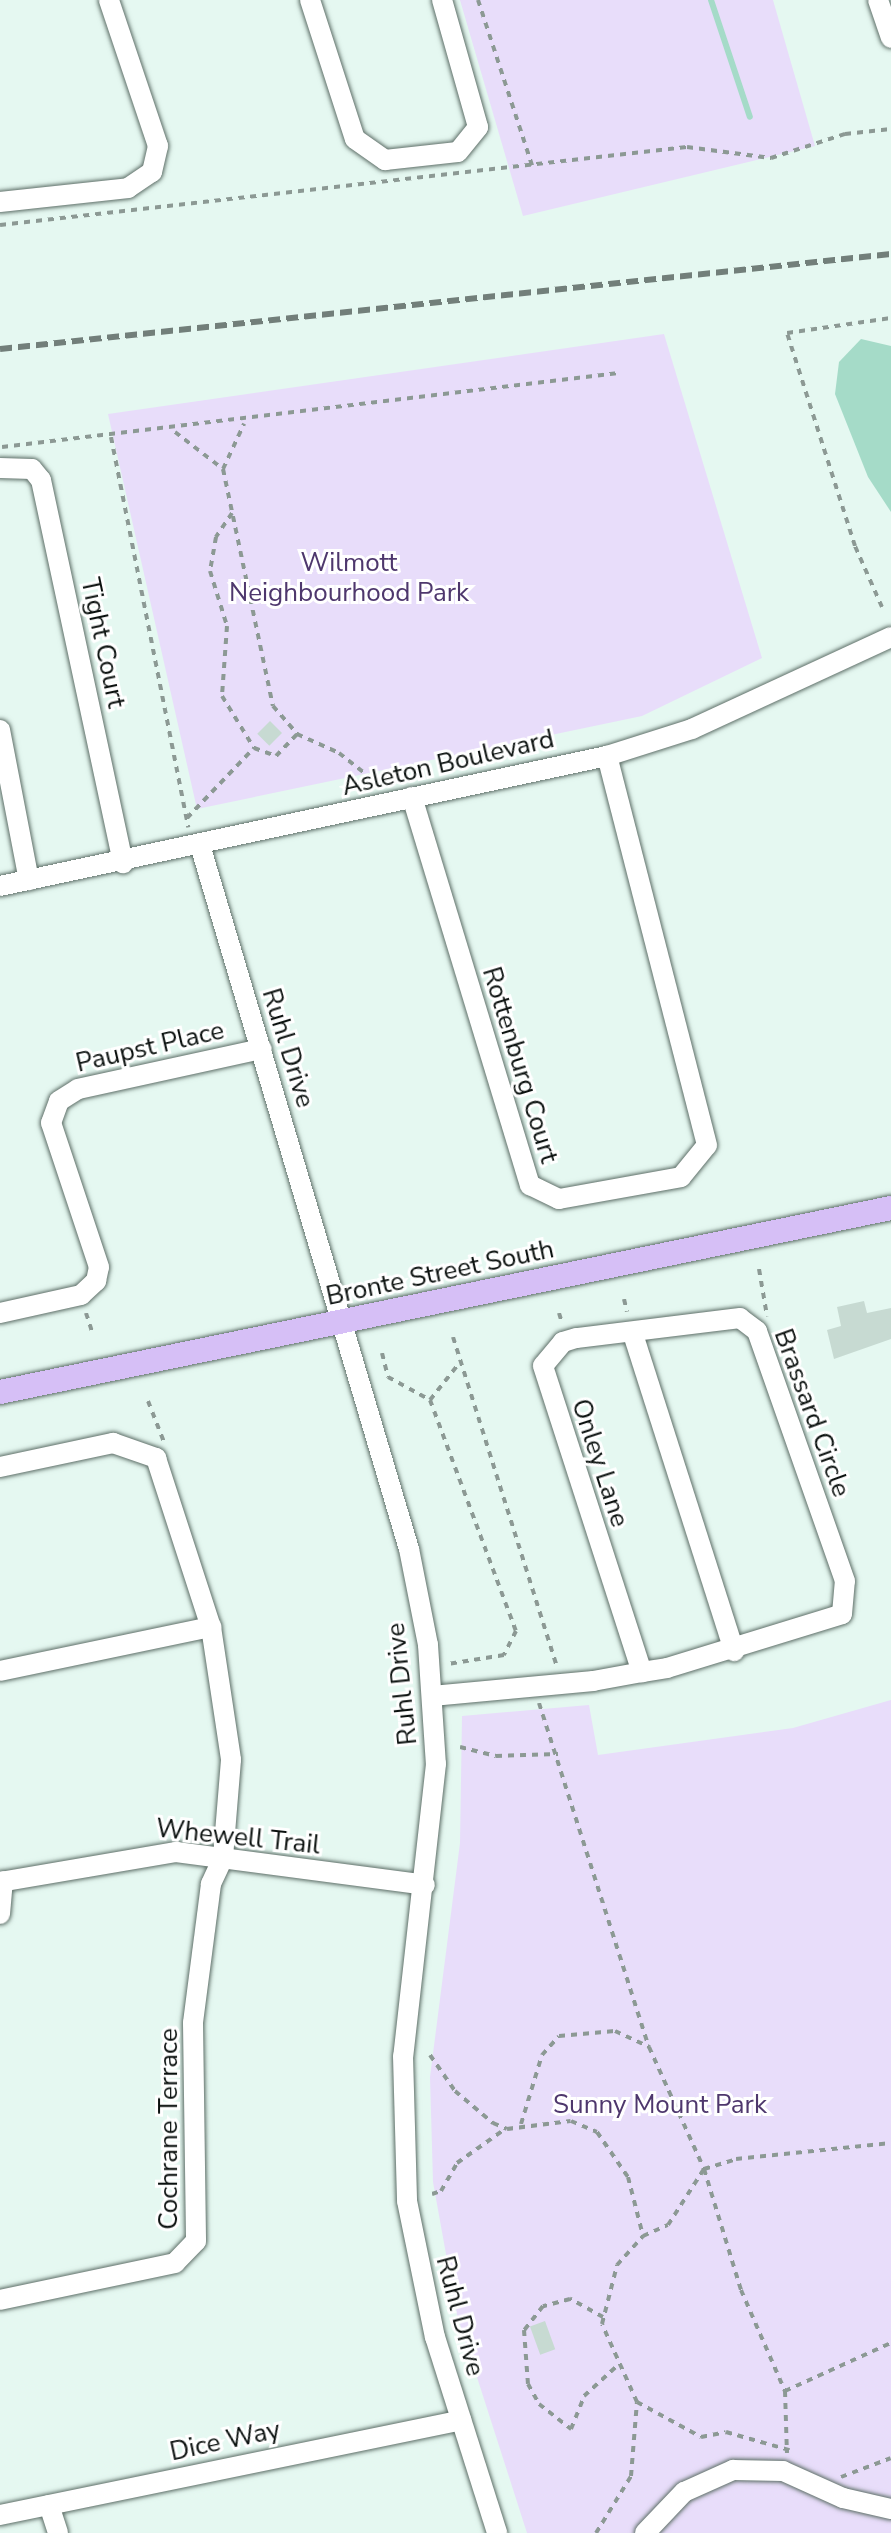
<!DOCTYPE html>
<html>
<head>
<meta charset="utf-8">
<style>
  body { margin:0 }
  #map { position:relative; width:891px; height:2533px; overflow:hidden; background:#e5f8f1; font-family:"Nunito Sans",sans-serif }
  div>[style] { position:absolute }
  [style*='--x'] { left:calc(var(--x)*1px); top:calc(var(--y)*1px); width:calc(var(--w)*1px); rotate:calc(var(--a)*1deg) }
  .green>* { inset:0; background:#e8ddfa }
  .water>* { inset:0; background:#a5dbc8 }
  .stream>* { height:6px; margin:-3px; padding:0 3px; transform-origin:3px; border-radius:3px; background:#a5dbc8 }
  .building>* { inset:0; background:#c7dad2; transform-origin:0 0 }
  .path>* { height:4px; margin-top:-2px; transform-origin:0; background:repeating-linear-gradient(90deg,#8c9994 0 6px,transparent 0 12px) }
  .roads { filter:drop-shadow(0 0 2px #5e6f68) drop-shadow(0 0 2px #5e6f68) }
  .minor>* { height:20px; margin:-10px; padding:0 10px; transform-origin:10px; border-radius:10px; background:#fff }
  .major>* { height:24px; margin:-12px; padding:0 12px; transform-origin:12px; border-radius:12px; background:#d6bff6 }
  .rail>* { height:6px; margin-top:-3px; transform-origin:0; background:repeating-linear-gradient(90deg,#727f7a 0 12px,transparent 0 18px) }
  span { translate:-50% -50%; white-space:nowrap; text-align:center; line-height:1.15; -webkit-text-stroke:6px #fff; paint-order:stroke }
  .park-label { font-size:26px; color:#4e376d }
  .street-label { font-size:26px; color:#0a100e }
</style>
</head>
<body>
<div id="map">
  <div class="green">
    <div style="clip-path:polygon(460px 0,773px 0,815px 146px,523px 216px)"></div>
    <div style="clip-path:polygon(664px 334px,762px 658px,642px 716px,197px 809px,108px 414px)"></div>
    <div style="clip-path:polygon(891px 1700px,891px 2533px,527px 2533px,457px 2315px,433px 2182px,430px 2077px,460px 1843px,462px 1716px,589px 1705px,598px 1755px,793px 1728px)"></div>
  </div>
  <div class="water">
    <div style="clip-path:polygon(861px 339px,891px 346px,891px 512px,868px 477px,835px 394px,839px 362px)"></div>
  </div>
  <div class="stream">
    <div style="--x:711;--y:0;--w:123;--a:71.6"></div>
  </div>
  <div class="building">
    <div style="left:270px;top:721px;width:17px;height:18px;rotate:45deg"></div>
    <div style="clip-path:polygon(864px 1301px,867px 1313px,891px 1308px,891px 1339px,834px 1359px,827px 1330px,841px 1326px,837px 1307px)"></div>
    <div style="left:545px;top:2321px;width:30px;height:16px;rotate:70deg"></div>
  </div>
  <div class="path">
    <div style="--x:478;--y:0;--w:174;--a:71.9"></div>
    <div style="--x:0;--y:225;--w:691;--a:-6.48"></div>
    <div style="--x:687;--y:147;--w:85;--a:7.5"></div>
    <div style="--x:771;--y:158;--w:78;--a:-18"></div>
    <div style="--x:845;--y:134;--w:46;--a:-6.2"></div>
    <div style="--x:175;--y:432;--w:61;--a:37.6"></div>
    <div style="--x:223;--y:469;--w:242;--a:78.1"></div>
    <div style="--x:273;--y:706;--w:37;--a:49"></div>
    <div style="--x:297;--y:734;--w:46;--a:24.3"></div>
    <div style="--x:339;--y:753;--w:53;--a:38.2"></div>
    <div style="--x:111;--y:437;--w:398;--a:78.8"></div>
    <div style="--x:2;--y:447;--w:621;--a:-6.84"></div>
    <div style="--x:223;--y:469;--w:50;--a:-65"></div>
    <div style="--x:232;--y:513;--w:29;--a:124"></div>
    <div style="--x:216;--y:537;--w:35;--a:100"></div>
    <div style="--x:210;--y:571;--w:58;--a:72.8"></div>
    <div style="--x:227;--y:626;--w:70;--a:94.1"></div>
    <div style="--x:222;--y:696;--w:61;--a:58.4"></div>
    <div style="--x:254;--y:748;--w:23;--a:20"></div>
    <div style="--x:276;--y:756;--w:30;--a:-46"></div>
    <div style="--x:882;--y:607;--w:67;--a:-113.9"></div>
    <div style="--x:855;--y:546;--w:224;--a:-107.7"></div>
    <div style="--x:787;--y:333;--w:105;--a:-8.2"></div>
    <div style="--x:187;--y:818;--w:97;--a:-46.3"></div>
    <div style="--x:759;--y:1269;--w:48;--a:80.3"></div>
    <div style="--x:624;--y:1299;--w:13;--a:77"></div>
    <div style="--x:86;--y:1313;--w:20;--a:72"></div>
    <div style="--x:559;--y:1313;--w:10;--a:73"></div>
    <div style="--x:453;--y:1337;--w:345;--a:72.5"></div>
    <div style="--x:382;--y:1353;--w:25;--a:76"></div>
    <div style="--x:388;--y:1377;--w:48;--a:28.7"></div>
    <div style="--x:430;--y:1400;--w:246;--a:69.6"></div>
    <div style="--x:516;--y:1631;--w:27;--a:117"></div>
    <div style="--x:504;--y:1655;--w:57;--a:170.9"></div>
    <div style="--x:430;--y:1400;--w:50;--a:-51.5"></div>
    <div style="--x:148;--y:1401;--w:44;--a:68.7"></div>
    <div style="--x:539;--y:1703;--w:361;--a:72.3"></div>
    <div style="--x:649;--y:2047;--w:134;--a:65.7"></div>
    <div style="--x:704;--y:2169;--w:127;--a:73"></div>
    <div style="--x:741;--y:2290;--w:110;--a:66.5"></div>
    <div style="--x:785;--y:2391;--w:62;--a:88.2"></div>
    <div style="--x:460;--y:1747;--w:37;--a:14"></div>
    <div style="--x:496;--y:1756;--w:62;--a:-1.8"></div>
    <div style="--x:430;--y:2055;--w:44;--a:55.2"></div>
    <div style="--x:455;--y:2091;--w:50;--a:40.1"></div>
    <div style="--x:493;--y:2123;--w:15;--a:23"></div>
    <div style="--x:507;--y:2129;--w:64;--a:-7.1"></div>
    <div style="--x:571;--y:2121;--w:28;--a:23"></div>
    <div style="--x:597;--y:2132;--w:55;--a:55.4"></div>
    <div style="--x:628;--y:2177;--w:61;--a:75.7"></div>
    <div style="--x:643;--y:2236;--w:27;--a:-24"></div>
    <div style="--x:668;--y:2225;--w:67;--a:-57.3"></div>
    <div style="--x:704;--y:2169;--w:34;--a:-17"></div>
    <div style="--x:736;--y:2159;--w:156;--a:-5.9"></div>
    <div style="--x:521;--y:2124;--w:72;--a:-73.1"></div>
    <div style="--x:542;--y:2055;--w:25;--a:-48"></div>
    <div style="--x:559;--y:2036;--w:56;--a:-5.1"></div>
    <div style="--x:615;--y:2031;--w:38;--a:25"></div>
    <div style="--x:432;--y:2194;--w:9;--a:-18"></div>
    <div style="--x:441;--y:2191;--w:32;--a:-60"></div>
    <div style="--x:457;--y:2163;--w:59;--a:-35.3"></div>
    <div style="--x:603;--y:2317;--w:38;--a:-151"></div>
    <div style="--x:570;--y:2299;--w:28;--a:165"></div>
    <div style="--x:543;--y:2306;--w:31;--a:128"></div>
    <div style="--x:524;--y:2330;--w:54;--a:85.8"></div>
    <div style="--x:528;--y:2384;--w:23;--a:61"></div>
    <div style="--x:539;--y:2404;--w:41;--a:38"></div>
    <div style="--x:571;--y:2429;--w:35;--a:-68"></div>
    <div style="--x:584;--y:2396;--w:46;--a:-42.4"></div>
    <div style="--x:785;--y:2391;--w:116;--a:-24.4"></div>
    <div style="--x:637;--y:2402;--w:73;--a:28.7"></div>
    <div style="--x:701;--y:2437;--w:25;--a:-11"></div>
    <div style="--x:726;--y:2432;--w:66;--a:15.9"></div>
    <div style="--x:841;--y:2477;--w:53;--a:-20.8"></div>
    <div style="--x:596;--y:2533;--w:67;--a:-58.4"></div>
    <div style="--x:631;--y:2476;--w:74;--a:-85.4"></div>
    <div style="--x:637;--y:2402;--w:85;--a:-114.2"></div>
    <div style="--x:602;--y:2324;--w:61;--a:-75.7"></div>
    <div style="--x:617;--y:2265;--w:39;--a:-48"></div>
  </div>
  <div class="roads">
    <div class="minor">
      <div style="--x:310;--y:0;--w:146;--a:72.1"></div>
      <div style="--x:355;--y:139;--w:37;--a:35"></div>
      <div style="--x:385;--y:160;--w:73;--a:-6.3"></div>
      <div style="--x:458;--y:152;--w:32;--a:-51"></div>
      <div style="--x:478;--y:127;--w:132;--a:-105.8"></div>
      <div style="--x:878;--y:0;--w:40;--a:71.1"></div>
      <div style="--x:0;--y:202;--w:129;--a:-6.2"></div>
      <div style="--x:128;--y:188;--w:29;--a:-34"></div>
      <div style="--x:152;--y:172;--w:27;--a:-77"></div>
      <div style="--x:158;--y:146;--w:154;--a:-108.6"></div>
      <div style="--x:0;--y:468;--w:32;--a:2"></div>
      <div style="--x:32;--y:469;--w:14;--a:51"></div>
      <div style="--x:41;--y:480;--w:392;--a:77.9"></div>
      <div style="--x:0;--y:730;--w:153;--a:79.1"></div>
      <div style="--x:412;--y:797;--w:406;--a:73.1"></div>
      <div style="--x:530;--y:1185;--w:32;--a:26"></div>
      <div style="--x:559;--y:1199;--w:124;--a:-10.2"></div>
      <div style="--x:681;--y:1177;--w:41;--a:-50.9"></div>
      <div style="--x:707;--y:1145;--w:402;--a:-104.4"></div>
      <div style="--x:200;--y:845;--w:734;--a:73.47"></div>
      <div style="--x:409;--y:1549;--w:98;--a:78.8"></div>
      <div style="--x:428;--y:1645;--w:119;--a:86.2"></div>
      <div style="--x:436;--y:1764;--w:294;--a:96.4"></div>
      <div style="--x:403;--y:2056;--w:145;--a:88.4"></div>
      <div style="--x:407;--y:2201;--w:139;--a:78.4"></div>
      <div style="--x:435;--y:2337;--w:206;--a:72.4"></div>
      <div style="--x:0;--y:886;--w:621;--a:-12.09"></div>
      <div style="--x:607;--y:756;--w:89;--a:-17.6"></div>
      <div style="--x:692;--y:729;--w:219;--a:-24.8"></div>
      <div style="--x:0;--y:1313;--w:83;--a:-12.5"></div>
      <div style="--x:81;--y:1295;--w:21;--a:-43"></div>
      <div style="--x:96;--y:1281;--w:14;--a:-78"></div>
      <div style="--x:99;--y:1267;--w:152;--a:-108.4"></div>
      <div style="--x:51;--y:1123;--w:23;--a:-70"></div>
      <div style="--x:59;--y:1101;--w:22;--a:-32"></div>
      <div style="--x:78;--y:1089;--w:188;--a:-12.3"></div>
      <div style="--x:633;--y:1334;--w:333;--a:72.3"></div>
      <div style="--x:0;--y:1467;--w:116;--a:-12"></div>
      <div style="--x:113;--y:1443;--w:46;--a:19.2"></div>
      <div style="--x:156;--y:1458;--w:178;--a:72"></div>
      <div style="--x:211;--y:1627;--w:134;--a:81.4"></div>
      <div style="--x:231;--y:1760;--w:98;--a:94.7"></div>
      <div style="--x:223;--y:1858;--w:29;--a:115"></div>
      <div style="--x:211;--y:1884;--w:140;--a:97.4"></div>
      <div style="--x:193;--y:2023;--w:218;--a:89.2"></div>
      <div style="--x:196;--y:2241;--w:30;--a:134"></div>
      <div style="--x:175;--y:2263;--w:179;--a:168.1"></div>
      <div style="--x:0;--y:1671;--w:216;--a:-11.8"></div>
      <div style="--x:432;--y:1696;--w:162;--a:-5.3"></div>
      <div style="--x:593;--y:1681;--w:50;--a:-10.4"></div>
      <div style="--x:642;--y:1672;--w:25;--a:-9"></div>
      <div style="--x:667;--y:1668;--w:183;--a:-17.1"></div>
      <div style="--x:842;--y:1614;--w:33;--a:-85"></div>
      <div style="--x:845;--y:1581;--w:265;--a:-109.4"></div>
      <div style="--x:757;--y:1331;--w:21;--a:-143"></div>
      <div style="--x:740;--y:1318;--w:165;--a:173"></div>
      <div style="--x:576;--y:1338;--w:14;--a:163"></div>
      <div style="--x:563;--y:1342;--w:31;--a:130"></div>
      <div style="--x:543;--y:1366;--w:322;--a:72.1"></div>
      <div style="--x:0;--y:1882;--w:179;--a:-9.7"></div>
      <div style="--x:176;--y:1852;--w:251;--a:7.5"></div>
      <div style="--x:0;--y:1914;--w:33;--a:-85"></div>
      <div style="--x:49;--y:2505;--w:29;--a:72"></div>
      <div style="--x:0;--y:2515;--w:471;--a:-11.6"></div>
      <div style="--x:645;--y:2533;--w:57;--a:-46.4"></div>
      <div style="--x:684;--y:2492;--w:54;--a:-24.2"></div>
      <div style="--x:733;--y:2470;--w:50;--a:1.1"></div>
      <div style="--x:783;--y:2471;--w:66;--a:24.2"></div>
      <div style="--x:843;--y:2498;--w:49;--a:12.9"></div>
    </div>
    <div class="major">
      <div style="--x:0;--y:1392;--w:910;--a:-11.67"></div>
    </div>
  </div>
  <div class="rail">
    <div style="--x:0;--y:349;--w:896;--a:-6.09"></div>
  </div>
  <div class="park-label">
    <span style="left:349px;top:578px">Wilmott<br>Neighbourhood Park</span>
    <span style="left:660px;top:2105px">Sunny Mount Park</span>
  </div>
  <div class="street-label">
    <span style="left:103px;top:643px;rotate:78deg">Tight Court</span>
    <span style="left:448px;top:763px;rotate:-13deg">Asleton Boulevard</span>
    <span style="left:150px;top:1047px;rotate:-13deg">Paupst Place</span>
    <span style="left:288px;top:1048px;rotate:73deg">Ruhl Drive</span>
    <span style="left:520px;top:1065px;rotate:73deg">Rottenburg Court</span>
    <span style="left:440px;top:1273px;rotate:-12deg">Bronte Street South</span>
    <span style="left:812px;top:1413px;rotate:70deg">Brassard Circle</span>
    <span style="left:600px;top:1463px;rotate:72deg">Onley Lane</span>
    <span style="left:402px;top:1684px;rotate:-96deg">Ruhl Drive</span>
    <span style="left:238px;top:1837px;rotate:6deg">Whewell Trail</span>
    <span style="left:169px;top:2129px;rotate:-90deg">Cochrane Terrace</span>
    <span style="left:460px;top:2316px;rotate:75deg">Ruhl Drive</span>
    <span style="left:225px;top:2441px;rotate:-12deg">Dice Way</span>
  </div>
</div>
</body>
</html>
